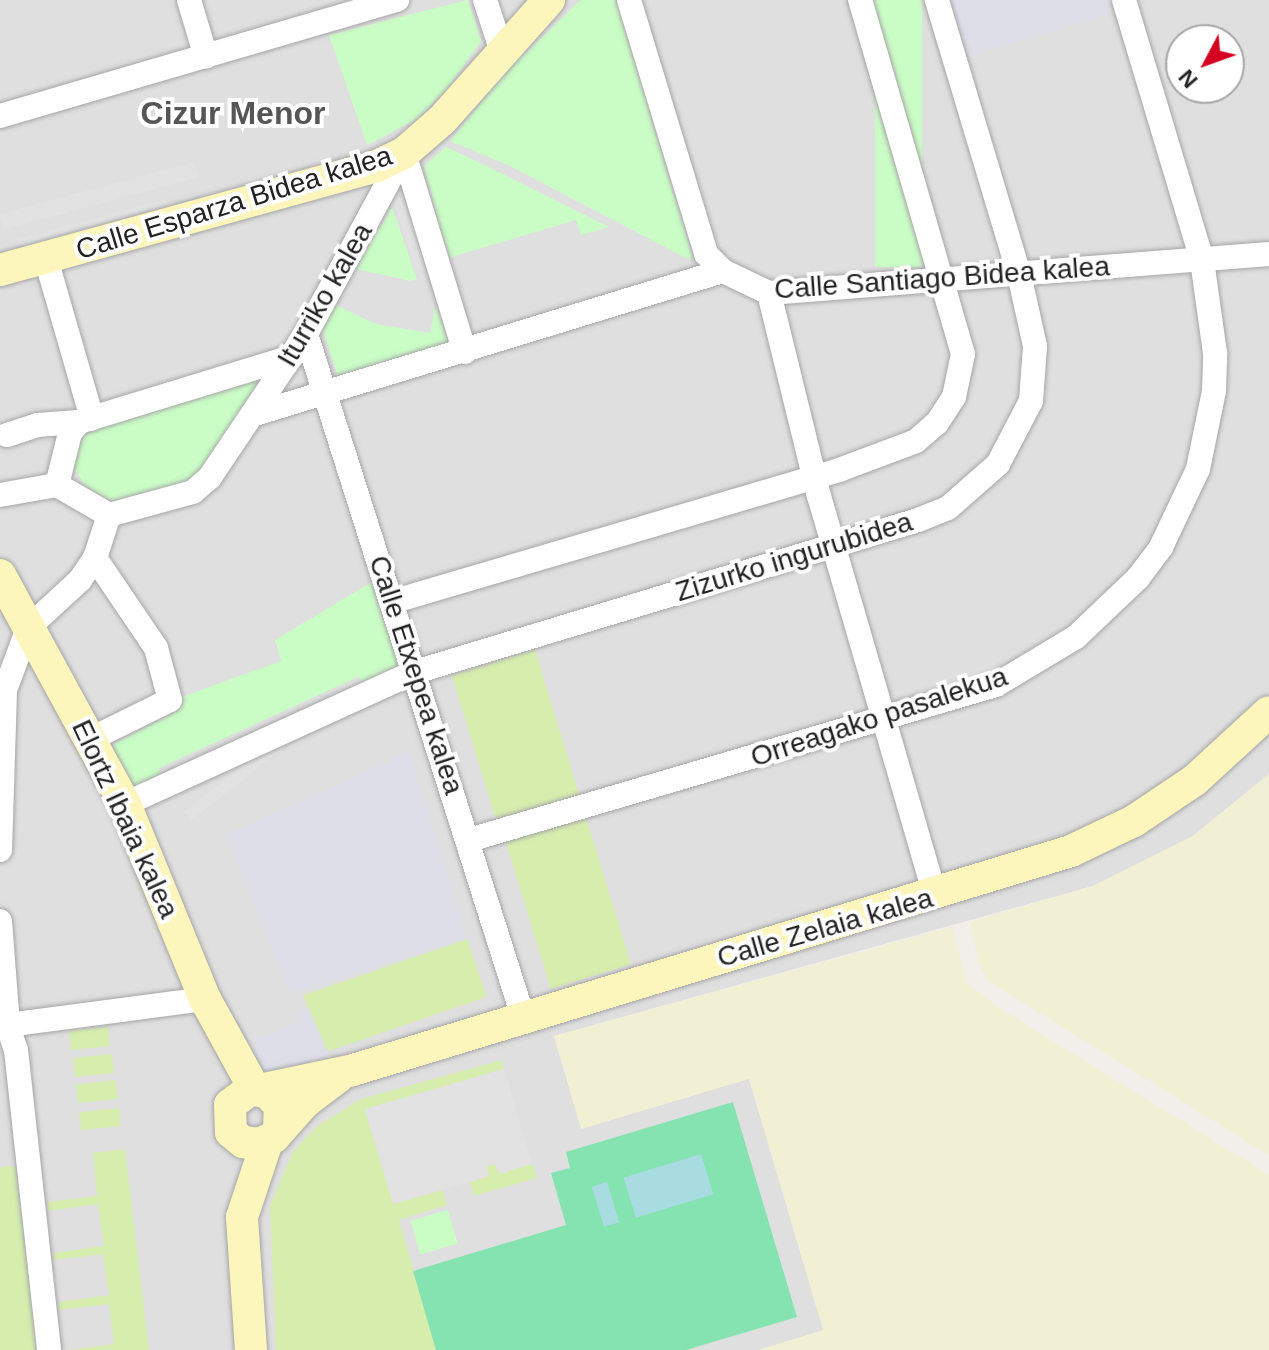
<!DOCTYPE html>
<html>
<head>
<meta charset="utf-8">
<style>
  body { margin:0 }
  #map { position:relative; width:1269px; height:1350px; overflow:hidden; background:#f2eee9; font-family:Arial,sans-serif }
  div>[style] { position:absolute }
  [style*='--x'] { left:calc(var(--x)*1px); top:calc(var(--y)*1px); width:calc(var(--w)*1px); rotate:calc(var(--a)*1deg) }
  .residential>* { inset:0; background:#e0dfdf }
  .farmland>* { inset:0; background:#f1efd4 }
  .grass>* { inset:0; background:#d6edae; transform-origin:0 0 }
  .park>* { inset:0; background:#cafcc6; transform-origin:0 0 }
  .pitch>* { inset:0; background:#85e3b1 }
  .parking>* { inset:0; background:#e2e2e2; transform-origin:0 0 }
  .plaza>* { inset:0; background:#dddee8 }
  .water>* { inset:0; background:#a8dce1; transform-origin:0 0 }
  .roads { filter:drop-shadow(0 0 2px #a6a6a6) drop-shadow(0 0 2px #a6a6a6) }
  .street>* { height:24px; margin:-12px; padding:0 12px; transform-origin:12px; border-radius:12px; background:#fff }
  .secondary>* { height:32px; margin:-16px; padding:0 16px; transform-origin:16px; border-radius:16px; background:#fcf6bd }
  span { translate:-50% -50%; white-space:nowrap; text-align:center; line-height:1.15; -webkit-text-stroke:8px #fff; paint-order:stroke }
  .street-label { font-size:28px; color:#222 }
  .quarter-label { font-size:32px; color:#555; font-weight:700 }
  .north { position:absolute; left:1165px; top:24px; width:80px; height:80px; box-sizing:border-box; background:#fff; border:2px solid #a7a7a7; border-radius:50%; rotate:229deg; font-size:22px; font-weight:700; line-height:32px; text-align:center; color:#222 }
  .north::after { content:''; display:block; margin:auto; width:28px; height:36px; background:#d4001f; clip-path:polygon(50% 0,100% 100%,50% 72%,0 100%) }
</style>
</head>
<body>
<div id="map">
  <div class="residential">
    <div style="clip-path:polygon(evenodd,0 0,1269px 0,1269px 774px,1193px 836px,1093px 886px,554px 1036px,582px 1128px,749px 1078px,824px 1330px,759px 1350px,0 1350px,0 0,1181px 40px,1229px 40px,1229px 88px,1181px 88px,1181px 40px)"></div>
  </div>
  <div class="farmland">
    <div style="clip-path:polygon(1269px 774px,1269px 1155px,990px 982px,979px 965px,970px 922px,1093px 886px,1193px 836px)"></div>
    <div style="clip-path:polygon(952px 927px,967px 983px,996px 1006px,1269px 1175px,1269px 1350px,759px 1350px,823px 1330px,749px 1079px,581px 1129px,554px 1036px)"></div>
  </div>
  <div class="grass">
    <div style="left:535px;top:650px;width:154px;height:87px;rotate:73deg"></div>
    <div style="left:586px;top:817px;width:154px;height:84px;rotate:73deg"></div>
    <div style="left:467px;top:939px;width:61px;height:173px;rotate:71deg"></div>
    <div style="left:108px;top:1027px;width:19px;height:39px;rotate:84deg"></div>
    <div style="left:112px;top:1054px;width:19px;height:39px;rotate:84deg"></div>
    <div style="clip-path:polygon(502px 1060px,504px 1069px,365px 1110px,393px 1204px,443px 1190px,447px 1205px,399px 1220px,437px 1350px,276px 1350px,270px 1205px,293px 1152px,317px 1126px,361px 1099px)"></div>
    <div style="left:116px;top:1080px;width:19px;height:40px;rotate:84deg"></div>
    <div style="left:119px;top:1108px;width:18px;height:40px;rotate:84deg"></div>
    <div style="clip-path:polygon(125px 1149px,149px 1350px,70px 1350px,114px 1344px,109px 1304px,59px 1310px,59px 1302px,109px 1295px,103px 1254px,54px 1260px,53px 1253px,104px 1246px,98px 1204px,48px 1211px,47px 1202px,97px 1196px,93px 1153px)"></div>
    <div style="clip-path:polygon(496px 1164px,499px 1173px,532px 1164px,537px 1178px,474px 1196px,470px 1182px,489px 1176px,486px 1166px)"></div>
    <div style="clip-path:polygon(15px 1166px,23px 1222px,37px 1350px,0 1350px,0 1167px)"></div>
  </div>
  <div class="park">
    <div style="clip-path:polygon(468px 0,481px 41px,447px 89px,417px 119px,367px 145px,329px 35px)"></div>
    <div style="clip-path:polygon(581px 0,616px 0,692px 255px,688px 259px,508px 165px,450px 141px,511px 67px)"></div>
    <div style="left:875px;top:0;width:47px;height:267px"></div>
    <div style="clip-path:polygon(446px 147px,503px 174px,609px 227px,581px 235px,576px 220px,448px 258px,424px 166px)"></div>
    <div style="clip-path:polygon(392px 207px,417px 279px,411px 281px,356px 269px)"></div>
    <div style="clip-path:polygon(336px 305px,376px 324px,430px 333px,436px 305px,448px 343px,338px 376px,322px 328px)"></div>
    <div style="clip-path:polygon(268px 377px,192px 482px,133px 503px,107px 499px,85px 486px,75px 469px,73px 456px,87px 428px)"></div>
    <div style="clip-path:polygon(372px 582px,384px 624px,390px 624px,403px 661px,393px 674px,365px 685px,358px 677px,159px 768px,162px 779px,135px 790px,112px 745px,180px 710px,179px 698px,281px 661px,275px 640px)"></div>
    <div style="left:448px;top:1210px;width:35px;height:39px;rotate:74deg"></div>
  </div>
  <div class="pitch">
    <div style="clip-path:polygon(733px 1102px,797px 1317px,686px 1350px,436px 1350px,413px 1271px,566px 1225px,551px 1173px,570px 1168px,566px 1152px)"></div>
  </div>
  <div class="parking">
    <div style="left:194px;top:162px;width:16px;height:202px;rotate:75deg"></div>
    <div style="left:408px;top:195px;width:77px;height:15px;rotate:73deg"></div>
    <div style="clip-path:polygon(160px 201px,162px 206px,19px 246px,17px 240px)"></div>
    <div style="left:358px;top:676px;width:11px;height:220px;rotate:52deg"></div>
    <div style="clip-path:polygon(504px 1069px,532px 1164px,499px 1174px,495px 1164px,486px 1167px,489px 1176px,393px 1204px,365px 1109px)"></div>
  </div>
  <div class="plaza">
    <div style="clip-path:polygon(951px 0,1105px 0,1110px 14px,969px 56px)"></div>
    <div style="clip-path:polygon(409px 752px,467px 939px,290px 993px,226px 835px)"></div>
    <div style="clip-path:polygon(309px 1008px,329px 1055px,283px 1069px,264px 1085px,243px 1061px,259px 1049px,255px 1039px,300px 1021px,297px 1012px)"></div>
  </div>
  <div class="water">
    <div style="left:701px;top:1154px;width:42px;height:81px;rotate:73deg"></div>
    <div style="left:607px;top:1182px;width:42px;height:16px;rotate:73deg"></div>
  </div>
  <div class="roads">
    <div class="street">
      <div style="--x:189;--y:0;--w:59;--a:73.4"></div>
      <div style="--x:485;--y:0;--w:52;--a:71.9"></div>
      <div style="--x:629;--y:0;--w:265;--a:73.1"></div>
      <div style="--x:706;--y:254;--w:24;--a:45"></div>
      <div style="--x:723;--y:271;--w:51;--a:25.6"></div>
      <div style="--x:769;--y:293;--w:502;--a:-4.46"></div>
      <div style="--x:0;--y:116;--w:414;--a:-16.3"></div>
      <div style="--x:404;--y:153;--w:208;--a:73"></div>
      <div style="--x:46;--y:259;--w:166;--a:73.9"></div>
      <div style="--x:769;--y:293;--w:209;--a:76.2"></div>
      <div style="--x:819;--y:496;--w:416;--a:73.8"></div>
      <div style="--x:306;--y:334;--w:717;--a:72.37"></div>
      <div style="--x:255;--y:414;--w:489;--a:-17"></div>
      <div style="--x:7;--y:435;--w:32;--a:-18"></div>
      <div style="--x:37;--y:425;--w:42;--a:-4.1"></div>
      <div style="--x:57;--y:485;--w:54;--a:-76"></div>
      <div style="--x:70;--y:433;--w:14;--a:-51"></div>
      <div style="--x:79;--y:422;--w:222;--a:-17"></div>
      <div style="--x:0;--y:495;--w:58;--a:-10"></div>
      <div style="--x:57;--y:485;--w:60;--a:30"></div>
      <div style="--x:109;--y:515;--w:87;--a:-15.3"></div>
      <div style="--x:193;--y:492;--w:23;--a:-41"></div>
      <div style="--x:210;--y:477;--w:172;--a:-56.1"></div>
      <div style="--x:306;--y:334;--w:206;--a:-61.6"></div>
      <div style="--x:391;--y:602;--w:467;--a:-16.4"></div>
      <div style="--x:839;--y:470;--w:82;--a:-20.6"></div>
      <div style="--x:916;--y:441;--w:28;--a:-41"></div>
      <div style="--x:937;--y:423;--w:31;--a:-57"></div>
      <div style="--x:954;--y:397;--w:44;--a:-78.2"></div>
      <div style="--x:963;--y:354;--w:369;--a:-106.2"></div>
      <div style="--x:91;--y:739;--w:88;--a:-26.3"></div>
      <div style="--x:170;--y:700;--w:54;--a:-105.1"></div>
      <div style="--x:156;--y:648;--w:109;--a:-124.1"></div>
      <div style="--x:125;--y:804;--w:319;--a:-24.5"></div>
      <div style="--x:415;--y:672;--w:525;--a:-16.81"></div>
      <div style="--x:918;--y:520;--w:32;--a:-22"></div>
      <div style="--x:948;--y:508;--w:67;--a:-41.3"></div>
      <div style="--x:998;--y:464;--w:71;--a:-62.4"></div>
      <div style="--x:1031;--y:401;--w:55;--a:-85.8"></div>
      <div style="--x:1035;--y:346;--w:74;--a:-102.5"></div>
      <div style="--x:1019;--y:274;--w:286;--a:-106.7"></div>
      <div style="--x:469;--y:840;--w:549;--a:-16.39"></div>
      <div style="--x:996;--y:685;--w:93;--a:-31"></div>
      <div style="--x:1076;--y:637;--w:86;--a:-43.6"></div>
      <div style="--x:1138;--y:578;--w:39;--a:-53"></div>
      <div style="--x:1161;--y:547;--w:86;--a:-64.6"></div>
      <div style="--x:1198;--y:469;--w:80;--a:-78.4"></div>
      <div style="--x:1214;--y:391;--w:38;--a:-88"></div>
      <div style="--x:1215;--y:353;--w:94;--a:-98"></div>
      <div style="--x:1202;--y:260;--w:271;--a:-106.7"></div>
      <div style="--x:0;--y:850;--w:160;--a:-88.2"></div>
      <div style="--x:5;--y:690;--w:66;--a:-69.6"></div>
      <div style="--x:28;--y:628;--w:71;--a:-42.7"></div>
      <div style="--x:80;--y:580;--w:27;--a:-56"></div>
      <div style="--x:95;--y:558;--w:45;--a:-72"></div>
      <div style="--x:0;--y:921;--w:105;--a:85.6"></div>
      <div style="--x:8;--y:1026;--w:25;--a:72"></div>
      <div style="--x:16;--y:1050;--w:302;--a:83.7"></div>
      <div style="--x:0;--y:1026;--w:207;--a:-7.5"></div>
    </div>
    <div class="secondary">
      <div style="--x:0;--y:270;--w:391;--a:-15.4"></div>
      <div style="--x:377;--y:166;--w:30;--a:-26"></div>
      <div style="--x:404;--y:153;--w:50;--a:-41"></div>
      <div style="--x:442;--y:120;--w:161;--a:-48.3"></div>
      <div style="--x:0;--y:575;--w:261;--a:61.4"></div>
      <div style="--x:125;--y:804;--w:211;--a:67.7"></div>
      <div style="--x:205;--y:999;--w:104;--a:61.2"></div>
      <div style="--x:260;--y:1090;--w:95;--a:-12.1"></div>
      <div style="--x:353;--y:1070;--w:751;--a:-16.96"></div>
      <div style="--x:1071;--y:851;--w:70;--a:-25.5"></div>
      <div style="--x:1134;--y:821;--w:73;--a:-33.9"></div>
      <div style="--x:1195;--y:780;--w:100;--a:-42.6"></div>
      <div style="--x:279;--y:1130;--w:24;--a:-88"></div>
      <div style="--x:280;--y:1106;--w:18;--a:-133"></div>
      <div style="--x:268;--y:1093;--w:17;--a:-167"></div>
      <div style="--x:251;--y:1089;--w:26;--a:143"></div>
      <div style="--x:230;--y:1105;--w:27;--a:88"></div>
      <div style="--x:231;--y:1132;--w:16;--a:40"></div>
      <div style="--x:243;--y:1142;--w:16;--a:7"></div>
      <div style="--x:259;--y:1144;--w:17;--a:-25"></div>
      <div style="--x:274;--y:1137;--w:47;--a:-48.5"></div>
      <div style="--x:305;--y:1102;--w:41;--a:-37.1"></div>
      <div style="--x:251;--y:1350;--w:133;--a:-93.9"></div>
      <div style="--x:242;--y:1217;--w:79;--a:-71.6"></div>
    </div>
  </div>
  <div class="street-label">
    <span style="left:234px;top:203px;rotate:-17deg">Calle Esparza Bidea kalea</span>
    <span style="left:942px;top:278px;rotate:-4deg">Calle Santiago Bidea kalea</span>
    <span style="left:325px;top:295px;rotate:-60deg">Iturriko kalea</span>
    <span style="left:794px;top:557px;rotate:-17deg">Zizurko ingurubidea</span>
    <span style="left:416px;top:675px;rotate:72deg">Calle Etxepea kalea</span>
    <span style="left:879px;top:717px;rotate:-18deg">Orreagako pasalekua</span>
    <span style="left:125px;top:819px;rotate:65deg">Elortz Ibaia kalea</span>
    <span style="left:825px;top:928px;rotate:-16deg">Calle Zelaia kalea</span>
  </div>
  <div class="quarter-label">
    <span style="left:233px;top:113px">Cizur Menor</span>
  </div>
  <div class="north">N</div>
</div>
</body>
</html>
